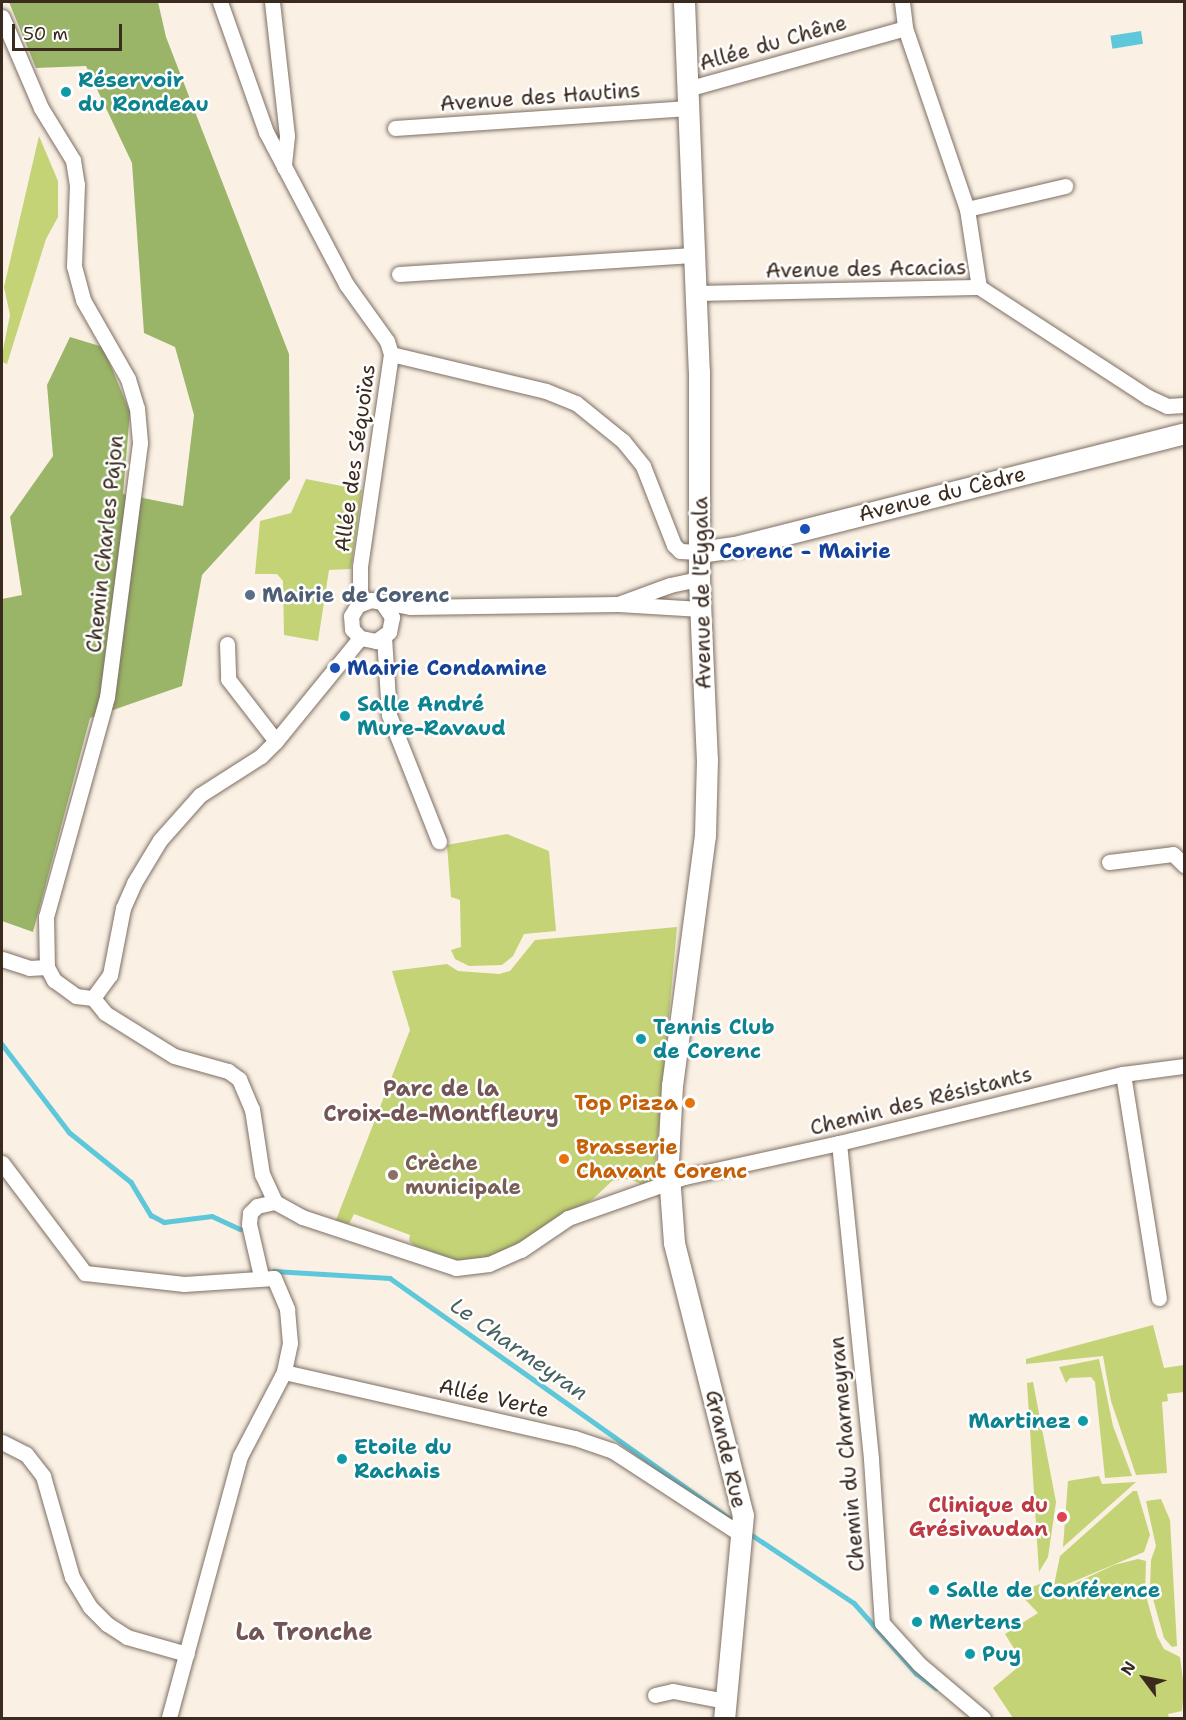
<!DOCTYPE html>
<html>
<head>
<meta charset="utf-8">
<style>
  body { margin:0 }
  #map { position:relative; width:1186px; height:1720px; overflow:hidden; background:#faf0e4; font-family:"Shantell Sans",sans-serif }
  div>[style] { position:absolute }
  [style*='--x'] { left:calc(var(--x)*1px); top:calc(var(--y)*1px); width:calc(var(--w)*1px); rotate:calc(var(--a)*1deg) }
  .green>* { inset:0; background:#c3d376 }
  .forest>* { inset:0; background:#9ab567 }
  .water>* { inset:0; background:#5ec7da; transform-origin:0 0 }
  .stream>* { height:4.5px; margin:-2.25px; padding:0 2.25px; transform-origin:2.25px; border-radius:2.25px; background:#5ec7da }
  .roads { filter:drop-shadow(0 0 2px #7e6f63) drop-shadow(0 0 2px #7e6f63) }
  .street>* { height:15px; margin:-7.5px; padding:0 7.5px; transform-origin:7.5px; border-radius:7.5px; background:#fff }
  .secondary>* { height:21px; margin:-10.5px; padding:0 10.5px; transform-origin:10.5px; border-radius:10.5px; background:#fff }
  .dots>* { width:16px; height:16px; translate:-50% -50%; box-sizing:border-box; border:3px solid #fff; border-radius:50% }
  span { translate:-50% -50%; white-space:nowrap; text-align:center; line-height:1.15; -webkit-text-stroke:5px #fff; paint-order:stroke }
  .street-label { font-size:21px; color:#3b2a1e }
  .culture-label { font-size:21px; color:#0d838f; font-weight:700 }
  .left { translate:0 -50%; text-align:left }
  .right { translate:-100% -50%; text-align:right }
  .transit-label { font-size:21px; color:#164399; font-weight:700 }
  .service-label { font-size:21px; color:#4e5e75; font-weight:700 }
  .food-label { font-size:21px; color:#c56008; font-weight:700 }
  .education-label { font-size:21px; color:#785e54; font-weight:700 }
  .health-label { font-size:21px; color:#be3a42; font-weight:700 }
  .neighbourhood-label { font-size:22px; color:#725554; font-weight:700 }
  .water-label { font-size:22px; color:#476160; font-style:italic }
  .quarter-label { font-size:24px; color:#725554; font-weight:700 }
  .frame { position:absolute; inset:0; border:3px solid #3b2a1e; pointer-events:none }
  .north { position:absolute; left:1114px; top:1648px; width:60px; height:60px; -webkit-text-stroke:4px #fff; paint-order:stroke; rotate:302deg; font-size:16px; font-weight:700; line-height:24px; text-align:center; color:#3b2a1e }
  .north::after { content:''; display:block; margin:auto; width:21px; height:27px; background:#3b2a1e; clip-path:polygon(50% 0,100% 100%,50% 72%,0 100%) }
  .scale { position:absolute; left:12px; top:24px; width:110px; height:27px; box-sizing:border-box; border:3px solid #3b2a1e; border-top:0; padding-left:8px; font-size:18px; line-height:21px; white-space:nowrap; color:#3b2a1e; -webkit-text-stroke:4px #fff; paint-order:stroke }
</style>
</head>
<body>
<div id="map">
  <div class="green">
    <div style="clip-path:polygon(39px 136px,58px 181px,58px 217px,46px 239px,7px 364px,2px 362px,2px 355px,10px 315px,4px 287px)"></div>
    <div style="clip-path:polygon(306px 479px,362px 490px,351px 569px,329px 570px,318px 641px,284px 635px,283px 581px,277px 574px,255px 574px,260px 521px,291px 513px)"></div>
    <div style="clip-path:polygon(507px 834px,549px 851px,556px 931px,524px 934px,513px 956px,502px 965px,469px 966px,455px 959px,451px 950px,461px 947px,460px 900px,451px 897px,447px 845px)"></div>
    <div style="clip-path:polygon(677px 927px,654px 1180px,641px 1184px,629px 1179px,612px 1181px,593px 1199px,529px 1238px,485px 1259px,456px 1260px,415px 1246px,409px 1241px,410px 1235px,354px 1214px,349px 1224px,336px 1220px,410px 1030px,392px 971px,447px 964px,458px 971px,499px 974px,510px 971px,535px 940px)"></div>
    <div style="clip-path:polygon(1153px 1325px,1164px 1368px,1184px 1365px,1184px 1392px,1167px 1394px,1168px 1401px,1162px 1402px,1167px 1473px,1136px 1475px,1111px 1401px,1103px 1356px,1026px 1364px,1026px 1359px)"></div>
    <div style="clip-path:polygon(1099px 1359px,1113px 1426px,1132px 1476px,1105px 1478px,1095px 1382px,1091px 1377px,1070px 1378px,1066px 1383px,1059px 1367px)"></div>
    <div style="clip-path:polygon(1033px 1382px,1056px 1502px,1048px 1557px,1039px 1572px,1027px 1383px)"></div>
    <div style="clip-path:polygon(1099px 1476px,1102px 1484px,1136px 1482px,1063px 1547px,1068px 1481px)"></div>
    <div style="clip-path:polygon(1133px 1491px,1137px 1491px,1150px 1535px,1144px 1552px,1053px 1590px,1060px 1556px)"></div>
    <div style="clip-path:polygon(1161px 1499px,1170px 1520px,1177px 1646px,1172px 1647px,1164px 1638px,1150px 1588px,1151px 1560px,1156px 1546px,1146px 1501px)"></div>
    <div style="clip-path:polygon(1138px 1559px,1146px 1561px,1145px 1592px,1157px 1636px,1164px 1649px,1180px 1657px,1184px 1688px,1182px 1711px,1168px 1714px,1169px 1718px,1013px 1718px,993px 1688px,1023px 1663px,1005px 1634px,1038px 1613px,1018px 1592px,1043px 1583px,1052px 1594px,1114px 1565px)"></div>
  </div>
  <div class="forest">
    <div style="clip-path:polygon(9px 2px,158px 2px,166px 37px,289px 354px,290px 479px,202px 575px,182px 686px,90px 718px,33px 932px,2px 921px,2px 599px,22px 595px,10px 517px,53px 456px,47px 385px,70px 337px,103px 347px,130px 412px,123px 494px,183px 506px,194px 415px,175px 347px,144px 333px,132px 163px,86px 66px,36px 68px)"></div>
  </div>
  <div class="water">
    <div style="left:1141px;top:31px;width:13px;height:31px;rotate:81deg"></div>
  </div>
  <div class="stream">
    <div style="--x:2;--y:1044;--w:111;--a:52.7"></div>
    <div style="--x:69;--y:1132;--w:80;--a:38.9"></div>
    <div style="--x:131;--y:1182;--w:39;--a:59"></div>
    <div style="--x:151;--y:1215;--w:15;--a:28"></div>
    <div style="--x:164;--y:1222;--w:48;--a:-7.1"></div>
    <div style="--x:212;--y:1216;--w:31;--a:25"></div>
    <div style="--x:274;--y:1271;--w:116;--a:3.5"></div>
    <div style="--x:390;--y:1278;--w:414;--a:35.3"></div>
    <div style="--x:752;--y:1535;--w:123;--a:33.7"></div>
    <div style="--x:854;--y:1603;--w:94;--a:48.5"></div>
    <div style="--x:916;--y:1673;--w:25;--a:37"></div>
  </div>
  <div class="roads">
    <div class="street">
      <div style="--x:220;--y:2;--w:138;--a:70.5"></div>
      <div style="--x:266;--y:132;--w:172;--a:62.2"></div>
      <div style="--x:346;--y:284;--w:70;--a:54.3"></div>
      <div style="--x:387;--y:341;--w:14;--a:73"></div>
      <div style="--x:391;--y:354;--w:215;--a:98.3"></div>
      <div style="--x:360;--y:567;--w:37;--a:90"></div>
      <div style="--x:272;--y:2;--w:135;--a:83.6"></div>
      <div style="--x:287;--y:136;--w:31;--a:96"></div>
      <div style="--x:902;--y:2;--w:26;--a:83"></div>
      <div style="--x:905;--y:28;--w:191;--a:71.1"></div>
      <div style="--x:967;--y:209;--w:79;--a:81.3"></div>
      <div style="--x:2;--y:17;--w:99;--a:66.8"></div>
      <div style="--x:41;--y:108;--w:61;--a:58.4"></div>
      <div style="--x:73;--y:160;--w:24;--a:81"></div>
      <div style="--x:77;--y:184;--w:82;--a:92.1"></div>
      <div style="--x:74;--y:266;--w:35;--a:75"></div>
      <div style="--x:83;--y:300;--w:91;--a:60.3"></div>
      <div style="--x:128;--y:379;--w:30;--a:73"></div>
      <div style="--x:137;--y:408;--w:35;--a:85"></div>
      <div style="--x:140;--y:443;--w:256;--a:97.4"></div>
      <div style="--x:107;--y:697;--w:228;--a:105.5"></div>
      <div style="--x:46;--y:917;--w:50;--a:88.9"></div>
      <div style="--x:47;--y:967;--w:15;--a:62"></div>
      <div style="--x:54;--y:980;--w:27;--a:36"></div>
      <div style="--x:76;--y:996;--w:17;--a:7"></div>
      <div style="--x:687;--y:89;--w:226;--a:-15.6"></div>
      <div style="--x:395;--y:128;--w:294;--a:-3.9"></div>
      <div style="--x:967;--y:209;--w:101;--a:-13.2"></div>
      <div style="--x:399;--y:274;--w:294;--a:-3.7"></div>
      <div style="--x:693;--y:293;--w:286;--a:-1.2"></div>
      <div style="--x:979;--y:287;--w:202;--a:33.1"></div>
      <div style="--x:1148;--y:397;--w:21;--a:25"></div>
      <div style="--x:1167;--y:406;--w:17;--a:-3"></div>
      <div style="--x:391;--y:354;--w:159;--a:13.4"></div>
      <div style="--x:546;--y:391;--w:32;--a:22"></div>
      <div style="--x:576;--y:403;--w:60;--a:39"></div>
      <div style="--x:623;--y:441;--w:32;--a:51"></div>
      <div style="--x:643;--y:466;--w:85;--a:68.6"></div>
      <div style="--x:674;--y:545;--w:8;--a:45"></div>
      <div style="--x:680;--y:551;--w:19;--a:3"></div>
      <div style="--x:383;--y:604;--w:16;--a:55"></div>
      <div style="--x:392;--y:617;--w:15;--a:101"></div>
      <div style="--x:389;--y:632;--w:16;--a:145"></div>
      <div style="--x:376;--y:641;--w:16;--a:-169"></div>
      <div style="--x:360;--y:638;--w:12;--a:-132"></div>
      <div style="--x:352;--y:629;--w:13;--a:-94"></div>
      <div style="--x:351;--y:616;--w:13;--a:-58"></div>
      <div style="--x:358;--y:605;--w:14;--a:-21"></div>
      <div style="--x:371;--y:600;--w:40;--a:10"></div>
      <div style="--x:410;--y:607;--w:208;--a:-0.8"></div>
      <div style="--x:618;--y:604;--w:83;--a:3.4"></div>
      <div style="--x:618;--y:604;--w:55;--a:-20.1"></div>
      <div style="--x:670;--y:585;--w:30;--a:-12"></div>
      <div style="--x:384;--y:637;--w:78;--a:86.3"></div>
      <div style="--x:389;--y:715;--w:136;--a:68.4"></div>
      <div style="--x:227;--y:644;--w:35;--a:88"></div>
      <div style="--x:228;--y:679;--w:78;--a:52.3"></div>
      <div style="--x:1109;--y:862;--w:64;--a:-7.1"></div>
      <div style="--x:1173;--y:854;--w:16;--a:45"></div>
      <div style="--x:2;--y:959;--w:28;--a:18"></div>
      <div style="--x:29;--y:968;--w:18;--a:-3"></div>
      <div style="--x:93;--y:998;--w:19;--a:51"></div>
      <div style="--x:105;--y:1013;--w:81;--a:31.9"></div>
      <div style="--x:174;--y:1056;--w:56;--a:15.5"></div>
      <div style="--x:228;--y:1071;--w:14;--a:36"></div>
      <div style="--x:239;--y:1079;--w:33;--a:67"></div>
      <div style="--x:252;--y:1109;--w:66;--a:81.3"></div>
      <div style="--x:262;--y:1174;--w:31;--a:65"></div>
      <div style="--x:275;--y:1202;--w:31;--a:29"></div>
      <div style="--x:302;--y:1217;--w:162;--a:18.3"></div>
      <div style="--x:456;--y:1268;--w:33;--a:-7"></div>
      <div style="--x:489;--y:1264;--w:35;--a:-24"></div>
      <div style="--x:521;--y:1250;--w:57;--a:-34.2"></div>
      <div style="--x:568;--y:1218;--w:123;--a:-19.5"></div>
      <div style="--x:684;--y:1177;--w:159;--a:-12.4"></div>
      <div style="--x:839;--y:1143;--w:292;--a:-13.7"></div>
      <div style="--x:1123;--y:1074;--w:62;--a:-7.5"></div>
      <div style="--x:93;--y:998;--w:29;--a:-54"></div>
      <div style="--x:110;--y:975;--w:68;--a:-79"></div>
      <div style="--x:123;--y:908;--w:27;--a:-66"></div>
      <div style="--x:134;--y:883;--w:50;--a:-58.8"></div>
      <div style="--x:160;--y:840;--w:60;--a:-48.4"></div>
      <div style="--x:200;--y:795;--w:72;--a:-32.6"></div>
      <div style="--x:261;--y:756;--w:21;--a:-45"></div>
      <div style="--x:276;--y:741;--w:133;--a:-50.8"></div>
      <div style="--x:1123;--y:1074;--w:227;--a:80.9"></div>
      <div style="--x:839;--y:1143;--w:318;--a:84.2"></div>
      <div style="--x:871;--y:1459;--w:164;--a:86.2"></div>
      <div style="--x:882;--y:1623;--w:55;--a:47.9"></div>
      <div style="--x:919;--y:1664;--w:84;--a:40.2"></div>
      <div style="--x:2;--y:1163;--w:138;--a:53"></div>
      <div style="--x:85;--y:1273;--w:100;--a:6.3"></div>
      <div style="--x:184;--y:1284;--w:90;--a:-3.8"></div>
      <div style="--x:274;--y:1278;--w:34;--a:67"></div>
      <div style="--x:287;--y:1309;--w:34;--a:85"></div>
      <div style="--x:290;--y:1343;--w:30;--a:102"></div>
      <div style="--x:284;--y:1372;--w:95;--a:117.6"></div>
      <div style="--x:240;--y:1456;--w:271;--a:105.2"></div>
      <div style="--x:261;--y:1276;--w:53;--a:-103"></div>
      <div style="--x:249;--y:1224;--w:11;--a:-85"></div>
      <div style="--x:250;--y:1213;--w:10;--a:-45"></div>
      <div style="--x:257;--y:1206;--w:18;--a:-13"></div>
      <div style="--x:284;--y:1372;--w:298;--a:12.8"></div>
      <div style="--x:575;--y:1438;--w:40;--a:18.9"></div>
      <div style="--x:613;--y:1451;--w:154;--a:33.1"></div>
      <div style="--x:2;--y:1442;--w:27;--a:27"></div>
      <div style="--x:26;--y:1454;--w:28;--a:52"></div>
      <div style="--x:43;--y:1476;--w:105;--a:74"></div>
      <div style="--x:72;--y:1577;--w:35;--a:59"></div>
      <div style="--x:90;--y:1607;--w:24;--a:45"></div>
      <div style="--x:107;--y:1624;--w:24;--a:33"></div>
      <div style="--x:127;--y:1637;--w:62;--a:15.8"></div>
      <div style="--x:655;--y:1695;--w:18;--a:-13"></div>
      <div style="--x:673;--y:1691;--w:54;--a:10.7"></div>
    </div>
    <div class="secondary">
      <div style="--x:684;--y:2;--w:369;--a:87.7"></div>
      <div style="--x:699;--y:371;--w:208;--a:90"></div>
      <div style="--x:699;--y:579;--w:180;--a:87.5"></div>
      <div style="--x:707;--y:759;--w:76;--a:91.5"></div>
      <div style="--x:705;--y:835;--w:252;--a:97.5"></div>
      <div style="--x:672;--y:1085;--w:76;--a:93"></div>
      <div style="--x:668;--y:1161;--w:82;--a:85.8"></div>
      <div style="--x:674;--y:1243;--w:281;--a:75.8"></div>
      <div style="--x:743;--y:1515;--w:204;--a:95.3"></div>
      <div style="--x:699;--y:552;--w:36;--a:-8"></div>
      <div style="--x:735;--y:547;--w:463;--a:-14.2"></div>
    </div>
  </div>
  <div class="dots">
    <div style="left:66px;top:92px;background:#0f9aa8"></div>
    <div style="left:805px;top:529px;background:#1a4fb4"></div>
    <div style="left:250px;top:595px;background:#5c6f8a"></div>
    <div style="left:335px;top:668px;background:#1a4fb4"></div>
    <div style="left:345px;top:716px;background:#0f9aa8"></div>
    <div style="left:641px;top:1039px;background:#0f9aa8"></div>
    <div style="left:690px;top:1103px;background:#e8710a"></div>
    <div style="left:564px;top:1159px;background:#e8710a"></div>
    <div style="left:393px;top:1175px;background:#8d6e63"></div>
    <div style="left:1083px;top:1421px;background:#0f9aa8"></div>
    <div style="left:342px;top:1459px;background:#0f9aa8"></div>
    <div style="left:1062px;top:1517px;background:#e0444e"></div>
    <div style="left:934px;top:1590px;background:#0f9aa8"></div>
    <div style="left:917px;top:1622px;background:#0f9aa8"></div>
    <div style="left:970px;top:1654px;background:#0f9aa8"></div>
  </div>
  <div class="street-label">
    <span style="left:773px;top:43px;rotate:-16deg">Allée du Chêne</span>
    <span style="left:540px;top:97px;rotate:-4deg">Avenue des Hautins</span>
    <span style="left:866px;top:269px;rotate:-1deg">Avenue des Acacias</span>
    <span style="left:355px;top:458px;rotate:-82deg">Allée des Séquoïas</span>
    <span style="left:942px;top:494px;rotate:-14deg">Avenue du Cèdre</span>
    <span style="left:105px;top:544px;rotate:-84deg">Chemin Charles Pajon</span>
    <span style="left:702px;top:593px;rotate:-91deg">Avenue de l'Eygala</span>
    <span style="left:921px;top:1101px;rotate:-14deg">Chemin des Résistants</span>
    <span style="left:494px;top:1398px;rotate:13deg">Allée Verte</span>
    <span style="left:726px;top:1449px;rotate:77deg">Grande Rue</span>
    <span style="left:847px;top:1454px;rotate:-95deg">Chemin du Charmeyran</span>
  </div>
  <div class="culture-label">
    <span class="left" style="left:78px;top:92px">Réservoir<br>du Rondeau</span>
    <span class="left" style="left:357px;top:716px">Salle André<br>Mure-Ravaud</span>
    <span class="left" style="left:653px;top:1039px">Tennis Club<br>de Corenc</span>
    <span class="right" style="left:1071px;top:1421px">Martinez</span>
    <span class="left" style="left:354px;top:1459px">Etoile du<br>Rachais</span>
    <span class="left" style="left:946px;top:1590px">Salle de Conférence</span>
    <span class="left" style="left:929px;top:1622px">Mertens</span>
    <span class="left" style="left:982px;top:1654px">Puy</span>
  </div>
  <div class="transit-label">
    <span style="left:805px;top:551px">Corenc - Mairie</span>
    <span class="left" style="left:347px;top:668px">Mairie Condamine</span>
  </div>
  <div class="service-label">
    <span class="left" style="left:262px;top:595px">Mairie de Corenc</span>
  </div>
  <div class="food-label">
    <span class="right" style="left:678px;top:1103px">Top Pizza</span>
    <span class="left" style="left:576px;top:1159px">Brasserie<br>Chavant Corenc</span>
  </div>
  <div class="education-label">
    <span class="left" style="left:405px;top:1175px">Crèche<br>municipale</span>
  </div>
  <div class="health-label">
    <span class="right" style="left:1048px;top:1517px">Clinique du<br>Grésivaudan</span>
  </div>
  <div class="neighbourhood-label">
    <span style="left:441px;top:1101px">Parc de la<br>Croix-de-Montfleury</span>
  </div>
  <div class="water-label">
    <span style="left:519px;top:1349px;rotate:35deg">Le Charmeyran</span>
  </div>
  <div class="quarter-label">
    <span style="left:304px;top:1633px">La Tronche</span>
  </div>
  <div class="frame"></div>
  <div class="north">N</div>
  <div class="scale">50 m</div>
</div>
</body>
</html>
